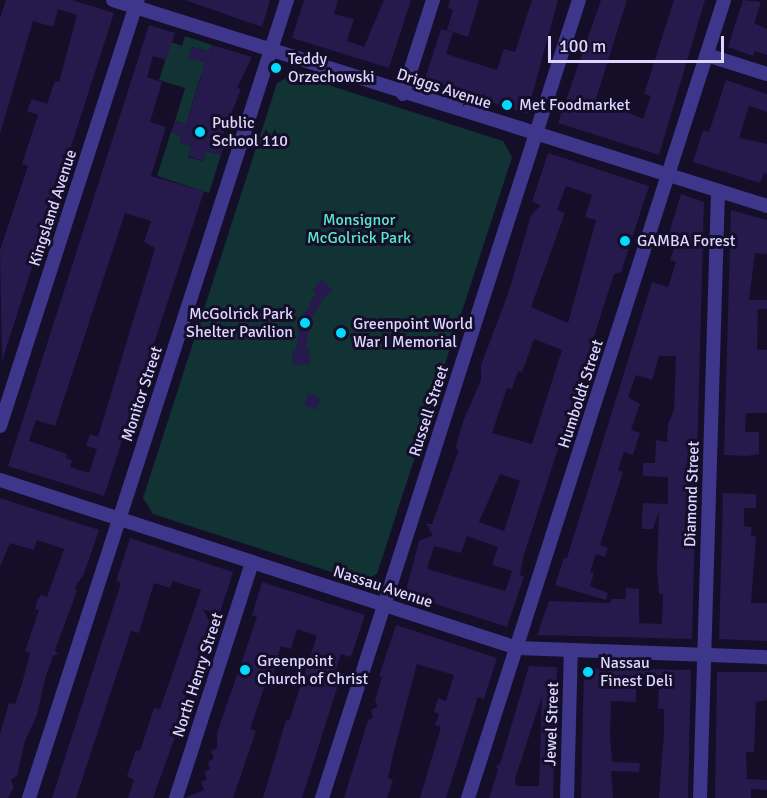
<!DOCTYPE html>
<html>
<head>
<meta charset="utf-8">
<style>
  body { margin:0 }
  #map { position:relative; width:767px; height:798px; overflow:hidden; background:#140e29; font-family:Signika,sans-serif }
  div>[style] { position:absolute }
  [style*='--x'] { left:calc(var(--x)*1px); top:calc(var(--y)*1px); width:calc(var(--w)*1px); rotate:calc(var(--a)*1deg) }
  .green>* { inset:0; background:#133 }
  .building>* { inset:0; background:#26194b; transform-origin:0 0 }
  .minor>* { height:14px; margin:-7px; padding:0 7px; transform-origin:7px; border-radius:7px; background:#3d368b }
  .dots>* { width:16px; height:16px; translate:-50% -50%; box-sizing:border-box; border:3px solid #140e29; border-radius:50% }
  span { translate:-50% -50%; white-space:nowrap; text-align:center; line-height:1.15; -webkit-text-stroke:6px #140e29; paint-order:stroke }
  .poi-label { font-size:16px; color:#ddd6ff }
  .left { translate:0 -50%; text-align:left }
  .right { translate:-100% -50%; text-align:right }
  .street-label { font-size:16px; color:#ddd6ff }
  .park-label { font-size:16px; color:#59e8cb }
  .scale { position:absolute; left:548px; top:36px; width:176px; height:27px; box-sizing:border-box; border:3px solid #ddd6ff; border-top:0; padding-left:8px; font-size:18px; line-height:21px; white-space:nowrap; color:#ddd6ff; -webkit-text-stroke:4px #140e29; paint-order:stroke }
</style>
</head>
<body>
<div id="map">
  <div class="green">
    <div style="clip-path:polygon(185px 36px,212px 45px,209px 52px,192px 47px,189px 58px,210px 64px,200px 78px,186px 124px,175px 121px,185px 88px,159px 80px,171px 42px,182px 46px)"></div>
    <div style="clip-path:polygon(294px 74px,503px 141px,512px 157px,377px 574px,362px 582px,153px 514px,143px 498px,277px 83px)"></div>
    <div style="clip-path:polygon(171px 132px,182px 136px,180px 142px,191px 146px,188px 157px,203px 161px,206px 151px,221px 155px,209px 193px,157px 176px)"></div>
  </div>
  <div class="building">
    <div style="clip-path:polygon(6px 0,72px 0,114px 13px,2px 361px,0 250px,28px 166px,22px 164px,38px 115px,27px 111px,32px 99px,47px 104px,55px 81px,59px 82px,77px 15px,58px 9px,53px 27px,33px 21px,0 134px,0 18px)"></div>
    <div style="clip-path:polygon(185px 0,270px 0,262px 27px)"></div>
    <div style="clip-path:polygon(304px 0,338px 0,334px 14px,354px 19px,347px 41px,364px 47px,384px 0,411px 0,389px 68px,292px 38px)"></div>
    <div style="clip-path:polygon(450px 0,479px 0,468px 37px,447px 30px,453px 10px,448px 8px)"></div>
    <div style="clip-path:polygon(532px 0,558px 0,527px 114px,425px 79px,441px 29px,453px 32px,446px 54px,497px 70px,504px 49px,515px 52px)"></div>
    <div style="clip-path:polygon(601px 0,627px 0,596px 99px,643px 119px,651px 96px,644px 94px,674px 0,705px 0,659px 155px,558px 123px)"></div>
    <div style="clip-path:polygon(743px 0,761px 2px,754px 23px,767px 29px,767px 55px,755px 51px,753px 56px,728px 47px)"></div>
    <div style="clip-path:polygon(evenodd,149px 25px,175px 33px,166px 60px,153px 56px,147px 77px,162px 82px,150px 122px,166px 127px,151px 176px,204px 191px,104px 496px,8px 466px,149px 25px,125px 213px,151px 221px,144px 242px,155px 248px,98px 437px,90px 434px,86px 446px,97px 449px,89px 473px,70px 467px,72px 460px,66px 458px,67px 454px,29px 441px,36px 420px,55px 426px,125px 213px)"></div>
    <div style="clip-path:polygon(212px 45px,252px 57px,237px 88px,241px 89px,221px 140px,225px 142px,221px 155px,206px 151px,203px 161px,188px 156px,191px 146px,180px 143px,181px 135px,171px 132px,175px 121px,186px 124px,205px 63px,188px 58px,192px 47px,209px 52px)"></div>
    <div style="clip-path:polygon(726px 80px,767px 94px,767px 112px,749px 106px,739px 138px,767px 144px,767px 174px,764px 173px,760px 183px,693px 162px,703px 130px,709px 132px)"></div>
    <div style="clip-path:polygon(evenodd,548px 153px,649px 186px,621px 272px,614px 274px,523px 558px,520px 575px,524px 577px,507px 627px,405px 594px,419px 541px,433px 535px,426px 524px,432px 524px,458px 452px,456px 447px,462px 424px,481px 380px,481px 365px,509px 291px,531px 215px,541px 205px,532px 202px,548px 153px,566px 186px,592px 195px,585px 217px,596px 220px,568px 323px,531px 307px,565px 213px,557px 210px,566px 186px,548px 153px,534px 339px,562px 350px,532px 444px,492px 433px,507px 388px,512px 389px,518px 371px,522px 372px,534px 339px,548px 153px,500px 474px,520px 481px,504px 531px,479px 522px,500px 474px,548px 153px,467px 536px,498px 547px,492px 565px,512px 571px,505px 591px,427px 569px,434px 546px,461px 553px,467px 536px)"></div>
    <div style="clip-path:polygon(681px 194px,704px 202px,692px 639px,537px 635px,549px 601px,611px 603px,611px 599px,626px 599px,626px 588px,639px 589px,639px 623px,662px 624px,663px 594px,659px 594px,657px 570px,659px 511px,653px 529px,642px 529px,642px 516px,643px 503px,668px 504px,668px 477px,643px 476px,643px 463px,655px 463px,656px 440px,667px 442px,668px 424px,674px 410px,676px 356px,659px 356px,652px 380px,636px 375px,628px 397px,640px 404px,631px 430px,640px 433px,633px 455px,624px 452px,618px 470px,623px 472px,600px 545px,608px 548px,605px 557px,596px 554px,590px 572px,594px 573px,590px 586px,608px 593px,606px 600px,555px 585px,564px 558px,567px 558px,652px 282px,668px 287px,676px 262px,670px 260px,675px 246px,666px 243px)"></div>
    <div style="clip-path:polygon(731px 210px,767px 220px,767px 254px,755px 253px,749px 300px,767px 300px,767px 309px,758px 309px,757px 350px,767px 350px,767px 413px,746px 413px,745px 432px,759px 432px,759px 454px,747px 456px,724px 455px)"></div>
    <div style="clip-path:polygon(321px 280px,333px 290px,323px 299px,310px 321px,306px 349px,309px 349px,310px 364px,293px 365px,292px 351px,296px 350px,300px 321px,316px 293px,312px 290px)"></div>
    <div style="left:308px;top:394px;width:13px;height:12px;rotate:18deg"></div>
    <div style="clip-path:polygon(723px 493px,756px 494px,756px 508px,744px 508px,744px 526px,752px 527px,751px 536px,756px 536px,751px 603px,767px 603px,767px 641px,719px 639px)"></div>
    <div style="clip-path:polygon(0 498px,99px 530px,84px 574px,75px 587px,77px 591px,55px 650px,58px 654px,53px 656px,45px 679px,37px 715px,25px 741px,17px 776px,11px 780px,14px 787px,8px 798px,0 798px,0 734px,9px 703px,15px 704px,22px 684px,30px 653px,25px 651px,39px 610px,35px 609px,38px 599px,41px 595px,47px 597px,64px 549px,37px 540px,34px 550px,10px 543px,0 567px)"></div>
    <div style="clip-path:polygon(130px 538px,233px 572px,230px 582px,219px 615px,203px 609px,212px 627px,206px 631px,208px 636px,203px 641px,200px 664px,194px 668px,197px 673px,192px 678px,191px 691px,185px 696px,188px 701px,182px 705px,185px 710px,153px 798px,128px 798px,134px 780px,127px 776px,136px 750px,140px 751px,154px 708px,160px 709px,201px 590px,173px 581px,170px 588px,154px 583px,139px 633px,131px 631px,76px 798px,52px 798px,121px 583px,116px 581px)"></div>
    <div style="clip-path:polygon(262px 582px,365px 615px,351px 657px,341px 654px,334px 676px,340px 679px,302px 798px,263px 798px,286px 720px,289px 721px,317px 636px,297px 629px,291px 649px,281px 646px,274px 668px,274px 677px,279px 678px,276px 688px,265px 685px,250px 729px,256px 731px,233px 798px,185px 798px,204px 790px,201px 782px,207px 779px,204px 772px,210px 769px,208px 762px,214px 758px,211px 751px,217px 748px,217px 733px,257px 617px,252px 615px)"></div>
    <div style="clip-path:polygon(396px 625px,497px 658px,484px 699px,478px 697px,446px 798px,420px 798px,441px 727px,435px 725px,439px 714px,434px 712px,438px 698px,446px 701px,454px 675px,417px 664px,394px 751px,388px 778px,393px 780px,387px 798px,344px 798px,368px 720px,373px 718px,371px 710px,378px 706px,375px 701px,382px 677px,379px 676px)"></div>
    <div style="clip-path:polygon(evenodd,529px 666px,557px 667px,553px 798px,489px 798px,498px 770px,496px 766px,500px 764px,529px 666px,542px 696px,539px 786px,516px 786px,515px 779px,542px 696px)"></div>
    <div style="clip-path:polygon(584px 668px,691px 670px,688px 798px,659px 798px,664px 732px,664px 709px,658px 709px,659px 683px,636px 683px,636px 702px,611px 701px,610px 735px,612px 762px,640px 763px,639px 772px,611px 771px,613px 798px,581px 798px)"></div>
    <div style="clip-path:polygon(717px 672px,767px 672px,767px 700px,756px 702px,754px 752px,746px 752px,747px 779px,767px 780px,767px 790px,751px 789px,751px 798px,715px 798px)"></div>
  </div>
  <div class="minor">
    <div style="--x:113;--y:0;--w:686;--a:17.48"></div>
    <div style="--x:707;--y:55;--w:63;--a:17.6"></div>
    <div style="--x:403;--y:94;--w:99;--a:-72.3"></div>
    <div style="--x:0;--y:426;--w:448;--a:-72.1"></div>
    <div style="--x:0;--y:480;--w:544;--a:18"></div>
    <div style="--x:517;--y:648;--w:250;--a:2.1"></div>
    <div style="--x:29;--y:798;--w:839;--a:-72.08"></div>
    <div style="--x:176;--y:798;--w:248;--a:-72.1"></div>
    <div style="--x:322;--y:798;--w:838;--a:-72.15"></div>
    <div style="--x:468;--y:798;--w:838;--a:-72.21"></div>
    <div style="--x:567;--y:798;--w:148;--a:-88.5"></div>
    <div style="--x:700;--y:798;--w:606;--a:-88.3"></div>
  </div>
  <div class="dots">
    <div style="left:276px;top:68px;background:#02d9ff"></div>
    <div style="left:507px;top:105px;background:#02d9ff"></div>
    <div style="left:200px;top:132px;background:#02d9ff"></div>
    <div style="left:625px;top:241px;background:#02d9ff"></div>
    <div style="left:305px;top:323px;background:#02d9ff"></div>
    <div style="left:341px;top:333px;background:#02d9ff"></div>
    <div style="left:245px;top:670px;background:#02d9ff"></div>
    <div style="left:588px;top:672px;background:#02d9ff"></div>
  </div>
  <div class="poi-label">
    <span class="left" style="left:288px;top:68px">Teddy<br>Orzechowski</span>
    <span class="left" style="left:519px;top:105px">Met Foodmarket</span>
    <span class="left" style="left:212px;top:132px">Public<br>School 110</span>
    <span class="left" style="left:637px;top:241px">GAMBA Forest</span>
    <span class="right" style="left:293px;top:323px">McGolrick Park<br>Shelter Pavilion</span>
    <span class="left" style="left:353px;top:333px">Greenpoint World<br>War I Memorial</span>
    <span class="left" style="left:257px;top:670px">Greenpoint<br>Church of Christ</span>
    <span class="left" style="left:600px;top:672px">Nassau<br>Finest Deli</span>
  </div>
  <div class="street-label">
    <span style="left:444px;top:89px;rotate:18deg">Driggs Avenue</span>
    <span style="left:53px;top:208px;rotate:-72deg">Kingsland Avenue</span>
    <span style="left:142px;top:394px;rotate:-72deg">Monitor Street</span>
    <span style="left:581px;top:394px;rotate:-72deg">Humboldt Street</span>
    <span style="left:429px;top:411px;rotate:-72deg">Russell Street</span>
    <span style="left:692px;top:494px;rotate:-88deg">Diamond Street</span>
    <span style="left:383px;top:587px;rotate:18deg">Nassau Avenue</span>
    <span style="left:198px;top:675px;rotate:-72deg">North Henry Street</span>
    <span style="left:552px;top:724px;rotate:-88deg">Jewel Street</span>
  </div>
  <div class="park-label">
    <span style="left:359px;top:229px">Monsignor<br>McGolrick Park</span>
  </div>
  <div class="scale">100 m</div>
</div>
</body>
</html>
